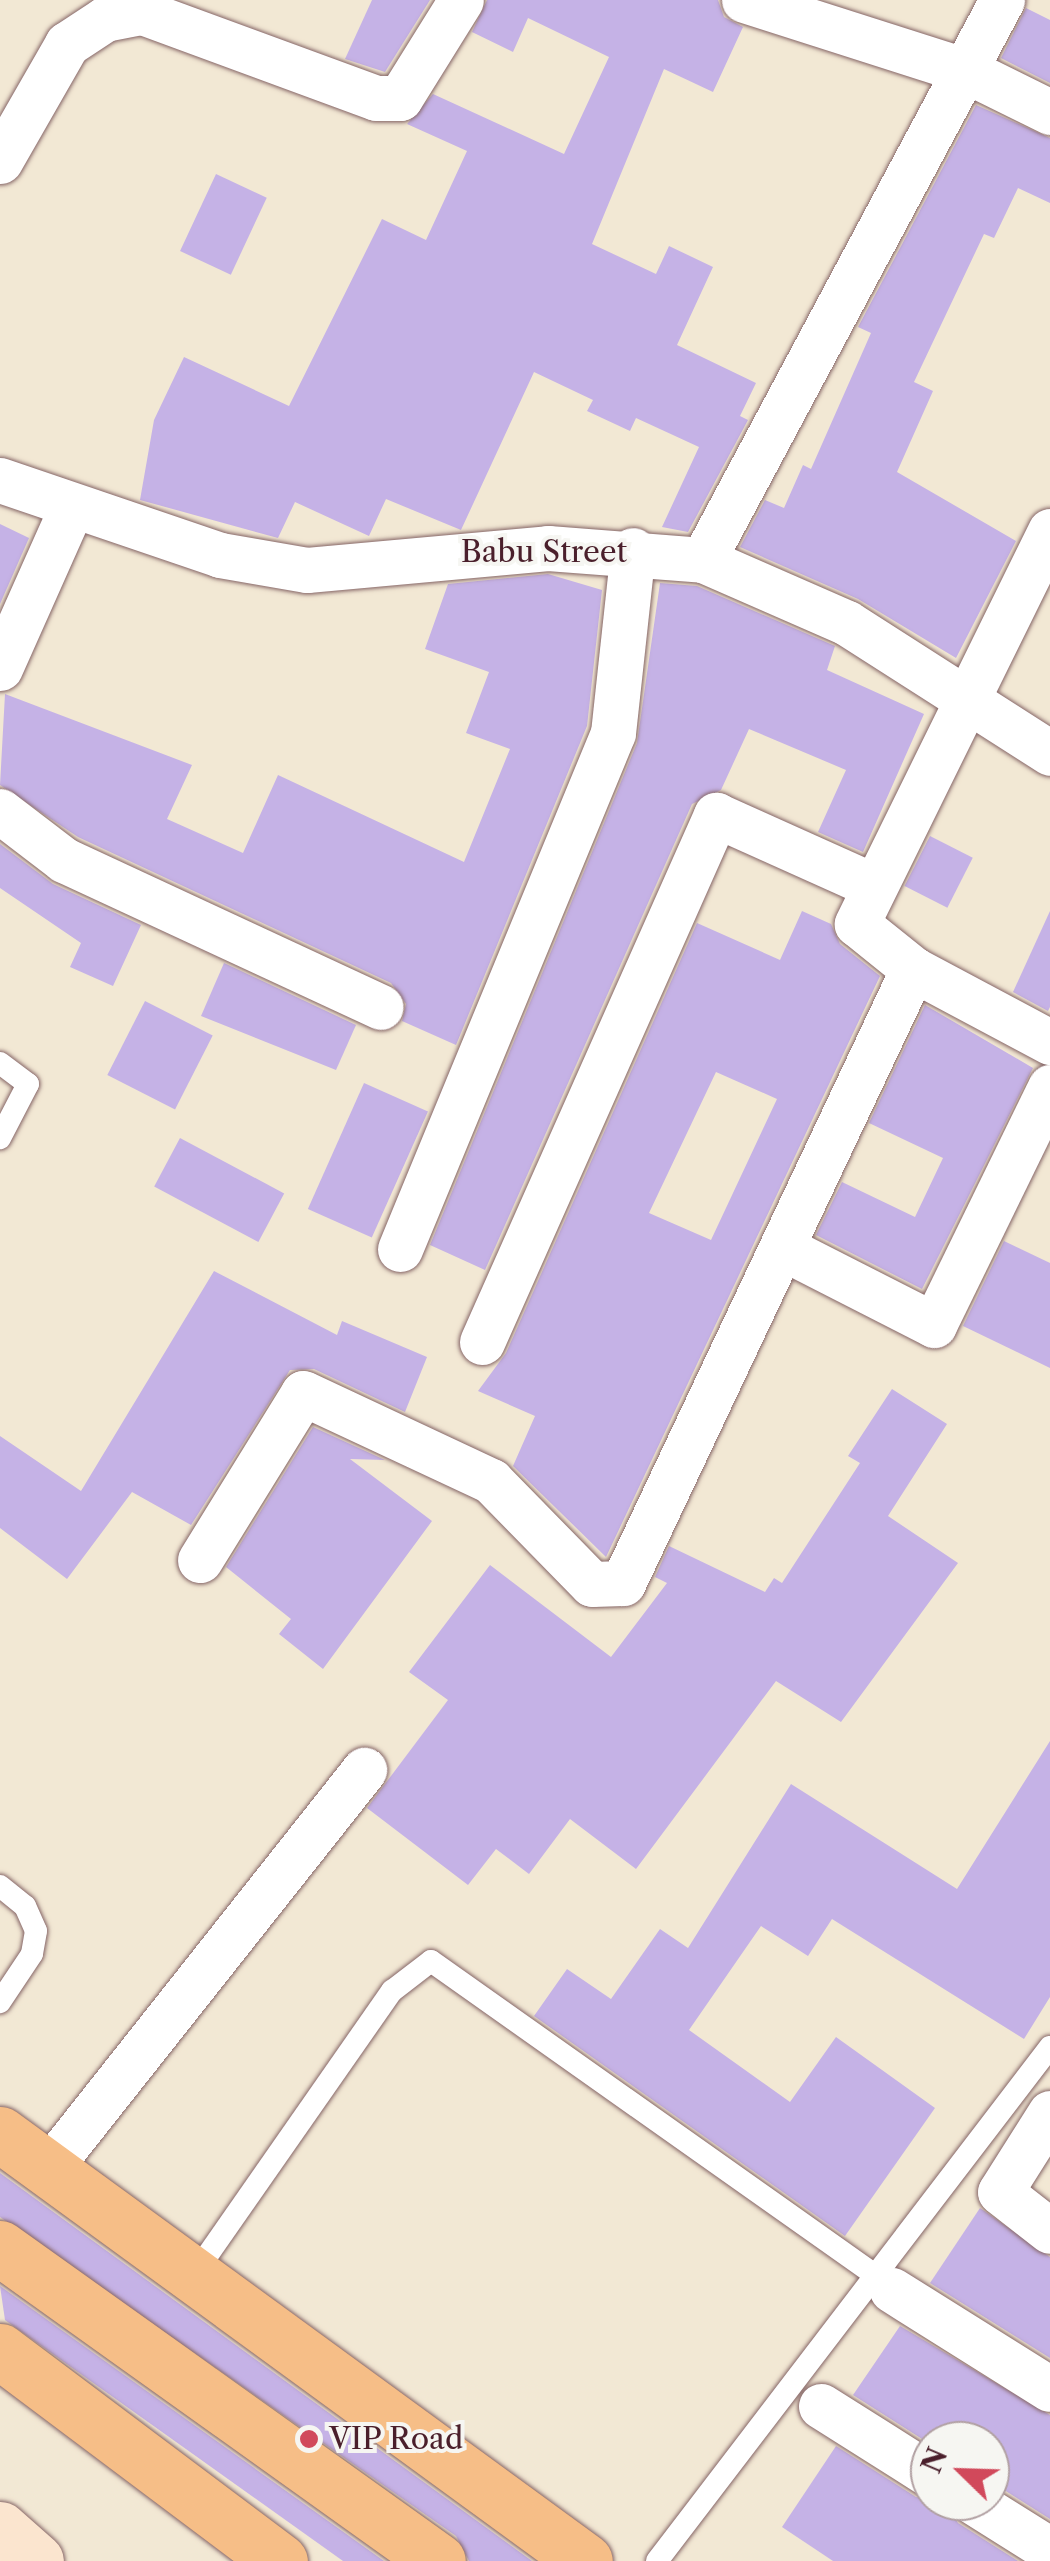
<!DOCTYPE html>
<html>
<head>
<meta charset="utf-8">
<style>
  body { margin:0 }
  #map { position:relative; width:1050px; height:2561px; overflow:hidden; background:#f2e8d4; font-family:"Libre Caslon Text",serif }
  div>[style] { position:absolute }
  [style*='--x'] { left:calc(var(--x)*1px); top:calc(var(--y)*1px); width:calc(var(--w)*1px); rotate:calc(var(--a)*1deg) }
  .building>* { inset:0; background:#c5b2e6; transform-origin:0 0 }
  .roads { filter:drop-shadow(0 0 2px #856566) drop-shadow(0 0 2px #856566) }
  .lane>* { height:22px; margin:-11px; padding:0 11px; transform-origin:11px; border-radius:11px; background:#fff }
  .street>* { height:45px; margin:-22.5px; padding:0 22.5px; transform-origin:22.5px; border-radius:22.5px; background:#fff }
  .secondary>* { height:55px; margin:-27.5px; padding:0 27.5px; transform-origin:27.5px; border-radius:27.5px; background:#fbe5cf }
  .primary>* { height:55px; margin:-27.5px; padding:0 27.5px; transform-origin:27.5px; border-radius:27.5px; background:#f6be87 }
  .dots>* { width:28px; height:28px; translate:-50% -50%; box-sizing:border-box; border:5px solid #f6f6f2; border-radius:50% }
  span { translate:-50% -50%; white-space:nowrap; text-align:center; line-height:1.15; -webkit-text-stroke:8px #f6f6f2; paint-order:stroke }
  .street-label { font-size:30px; color:#4a1f2b }
  .poi-label { font-size:30px; color:#4a1f2b }
  .left { translate:0 -50%; text-align:left }
  .north { position:absolute; left:910px; top:2421px; width:100px; height:100px; box-sizing:border-box; background:#f6f6f2; border:2px solid #b1a0a2; border-radius:50%; rotate:293deg; font-size:28px; font-weight:700; line-height:40px; text-align:center; color:#4a1f2b }
  .north::after { content:''; display:block; margin:auto; width:35px; height:45px; background:#d1495b; clip-path:polygon(50% 0,100% 100%,50% 72%,0 100%) }
</style>
</head>
<body>
<div id="map">
  <div class="building">
    <div style="clip-path:polygon(372px 0,430px 0,385px 72px,345px 59px)"></div>
    <div style="clip-path:polygon(487px 0,718px 0,724px 17px,743px 27px,713px 92px,664px 69px,592px 244px,656px 274px,669px 246px,713px 267px,677px 345px,756px 383px,740px 416px,748px 420px,688px 532px,662px 527px,699px 447px,636px 418px,630px 431px,587px 411px,593px 400px,534px 372px,461px 530px,386px 499px,369px 536px,295px 502px,278px 538px,140px 500px,154px 420px,184px 357px,289px 406px,382px 219px,426px 240px,467px 151px,407px 124px,433px 94px,564px 154px,609px 57px,528px 18px,513px 52px,472px 32px)"></div>
    <div style="clip-path:polygon(1026px 8px,1050px 20px,1050px 83px,1001px 58px)"></div>
    <div style="clip-path:polygon(976px 105px,1050px 138px,1050px 203px,1018px 188px,994px 238px,984px 234px,914px 382px,933px 391px,897px 472px,1016px 541px,956px 658px,858px 599px,740px 547px,765px 500px,784px 508px,803px 465px,811px 469px,871px 333px,858px 327px)"></div>
    <div style="left:216px;top:174px;width:56px;height:85px;rotate:25deg"></div>
    <div style="clip-path:polygon(0 524px,29px 538px,0 604px)"></div>
    <div style="clip-path:polygon(548px 574px,602px 590px,587px 726px,456px 1045px,402px 1021px,406px 1004px,391px 983px,78px 837px,0 785px,5px 694px,192px 765px,167px 819px,243px 853px,278px 775px,464px 862px,510px 749px,466px 733px,489px 672px,425px 649px,448px 584px)"></div>
    <div style="clip-path:polygon(660px 583px,697px 586px,835px 646px,827px 670px,924px 714px,863px 852px,818px 832px,846px 770px,749px 729px,721px 790px,692px 804px,485px 1270px,430px 1245px,637px 743px)"></div>
    <div style="left:930px;top:836px;width:48px;height:56px;rotate:27deg"></div>
    <div style="clip-path:polygon(0 844px,53px 884px,141px 925px,113px 986px,70px 967px,81px 943px,0 888px)"></div>
    <div style="clip-path:polygon(evenodd,802px 911px,831px 924px,840px 944px,880px 976px,606px 1557px,513px 1466px,535px 1416px,478px 1391px,506px 1353px,697px 923px,780px 960px,802px 911px,716px 1072px,777px 1099px,711px 1240px,649px 1213px,716px 1072px)"></div>
    <div style="clip-path:polygon(1050px 911px,1050px 1007px,1048px 1011px,1013px 992px)"></div>
    <div style="clip-path:polygon(224px 963px,356px 1025px,336px 1070px,201px 1016px)"></div>
    <div style="left:145px;top:1001px;width:76px;height:83px;rotate:27deg"></div>
    <div style="clip-path:polygon(925px 1005px,1033px 1068px,922px 1289px,816px 1235px,842px 1182px,915px 1217px,943px 1158px,869px 1123px)"></div>
    <div style="left:364px;top:1083px;width:70px;height:138px;rotate:24deg"></div>
    <div style="left:180px;top:1138px;width:118px;height:55px;rotate:28deg"></div>
    <div style="clip-path:polygon(1004px 1241px,1050px 1263px,1050px 1368px,963px 1326px)"></div>
    <div style="clip-path:polygon(214px 1271px,337px 1335px,342px 1321px,427px 1357px,405px 1412px,314px 1369px,290px 1370px,191px 1525px,132px 1492px,67px 1579px,0 1528px,0 1436px,81px 1491px)"></div>
    <div style="clip-path:polygon(892px 1389px,947px 1424px,888px 1516px,958px 1563px,841px 1722px,776px 1681px,636px 1869px,570px 1819px,529px 1874px,496px 1849px,468px 1885px,367px 1808px,448px 1700px,409px 1672px,490px 1565px,611px 1657px,667px 1583px,655px 1577px,669px 1546px,765px 1592px,774px 1578px,782px 1583px,860px 1463px,848px 1456px)"></div>
    <div style="clip-path:polygon(313px 1427px,385px 1460px,350px 1459px,432px 1521px,323px 1669px,279px 1634px,291px 1619px,226px 1567px)"></div>
    <div style="clip-path:polygon(1050px 1741px,1050px 1997px,1024px 2039px,832px 1919px,808px 1956px,761px 1926px,689px 2030px,790px 2102px,836px 2037px,935px 2108px,845px 2236px,534px 2016px,567px 1969px,611px 1999px,660px 1929px,688px 1948px,791px 1784px,957px 1889px)"></div>
    <div style="clip-path:polygon(0 2173px,532px 2561px,469px 2561px,456px 2536px,0 2217px)"></div>
    <div style="clip-path:polygon(980px 2208px,1050px 2257px,1050px 2358px,930px 2283px)"></div>
    <div style="clip-path:polygon(0 2286px,384px 2561px,343px 2561px,5px 2320px)"></div>
    <div style="clip-path:polygon(900px 2326px,1050px 2415px,1050px 2519px,990px 2481px,990px 2441px,930px 2444px,853px 2395px)"></div>
    <div style="clip-path:polygon(836px 2446px,916px 2497px,946px 2501px,958px 2523px,1018px 2561px,833px 2561px,782px 2527px)"></div>
  </div>
  <div class="roads">
    <div class="lane">
      <div style="--x:0;--y:1063;--w:35;--a:37"></div>
      <div style="--x:28;--y:1084;--w:61;--a:117.4"></div>
      <div style="--x:0;--y:1886;--w:32;--a:39"></div>
      <div style="--x:25;--y:1906;--w:27;--a:66"></div>
      <div style="--x:36;--y:1931;--w:23;--a:100"></div>
      <div style="--x:32;--y:1954;--w:58;--a:123.7"></div>
      <div style="--x:193;--y:2276;--w:348;--a:-55.1"></div>
      <div style="--x:392;--y:1991;--w:49;--a:-37.6"></div>
      <div style="--x:431;--y:1961;--w:544;--a:35.27"></div>
      <div style="--x:657;--y:2561;--w:647;--a:-52.6"></div>
    </div>
    <div class="street">
      <div style="--x:744;--y:0;--w:234;--a:17.7"></div>
      <div style="--x:967;--y:71;--w:93;--a:26.3"></div>
      <div style="--x:0;--y:161;--w:135;--a:-60.2"></div>
      <div style="--x:67;--y:44;--w:45;--a:-33.3"></div>
      <div style="--x:105;--y:19;--w:38;--a:-11"></div>
      <div style="--x:142;--y:12;--w:249;--a:20.2"></div>
      <div style="--x:376;--y:98;--w:24;--a:0"></div>
      <div style="--x:400;--y:98;--w:115;--a:-58.1"></div>
      <div style="--x:0;--y:480;--w:232;--a:18.8"></div>
      <div style="--x:220;--y:555;--w:88;--a:9.8"></div>
      <div style="--x:307;--y:570;--w:242;--a:-5.2"></div>
      <div style="--x:548;--y:548;--w:155;--a:4.4"></div>
      <div style="--x:703;--y:560;--w:157;--a:23.6"></div>
      <div style="--x:847;--y:623;--w:241;--a:32.6"></div>
      <div style="--x:1050;--y:531;--w:438;--a:116.2"></div>
      <div style="--x:857;--y:924;--w:72;--a:38.8"></div>
      <div style="--x:913;--y:969;--w:155;--a:28.1"></div>
      <div style="--x:703;--y:560;--w:635;--a:-61.9"></div>
      <div style="--x:0;--y:668;--w:172;--a:-66"></div>
      <div style="--x:0;--y:811;--w:81;--a:37.4"></div>
      <div style="--x:64;--y:860;--w:349;--a:24.9"></div>
      <div style="--x:400;--y:1249;--w:558;--a:-67.57"></div>
      <div style="--x:613;--y:733;--w:184;--a:-83.8"></div>
      <div style="--x:787;--y:1250;--w:165;--a:27"></div>
      <div style="--x:934;--y:1325;--w:265;--a:-64"></div>
      <div style="--x:482;--y:1342;--w:577;--a:-66.06"></div>
      <div style="--x:716;--y:815;--w:171;--a:24.2"></div>
      <div style="--x:200;--y:1560;--w:196;--a:-58.3"></div>
      <div style="--x:303;--y:1393;--w:208;--a:25.1"></div>
      <div style="--x:491;--y:1481;--w:144;--a:45.6"></div>
      <div style="--x:592;--y:1584;--w:31;--a:-2"></div>
      <div style="--x:623;--y:1583;--w:679;--a:-64.72"></div>
      <div style="--x:1050;--y:2113;--w:93;--a:122.3"></div>
      <div style="--x:1000;--y:2192;--w:63;--a:38"></div>
      <div style="--x:49;--y:2168;--w:508;--a:-51.64"></div>
      <div style="--x:892;--y:2290;--w:186;--a:32.1"></div>
      <div style="--x:821;--y:2406;--w:129;--a:32.3"></div>
      <div style="--x:972;--y:2501;--w:92;--a:32.1"></div>
    </div>
    <div class="secondary">
      <div style="--x:0;--y:2529;--w:48;--a:41.6"></div>
    </div>
    <div class="primary">
      <div style="--x:0;--y:2134;--w:724;--a:36.13"></div>
      <div style="--x:0;--y:2248;--w:538;--a:35.55"></div>
      <div style="--x:0;--y:2351;--w:350;--a:36.9"></div>
    </div>
  </div>
  <div class="dots">
    <div style="left:309px;top:2439px;background:#d1495b"></div>
  </div>
  <div class="street-label">
    <span style="left:544px;top:552px">Babu Street</span>
  </div>
  <div class="poi-label">
    <span class="left" style="left:329px;top:2439px">VIP Road</span>
  </div>
  <div class="north">N</div>
</div>
</body>
</html>
